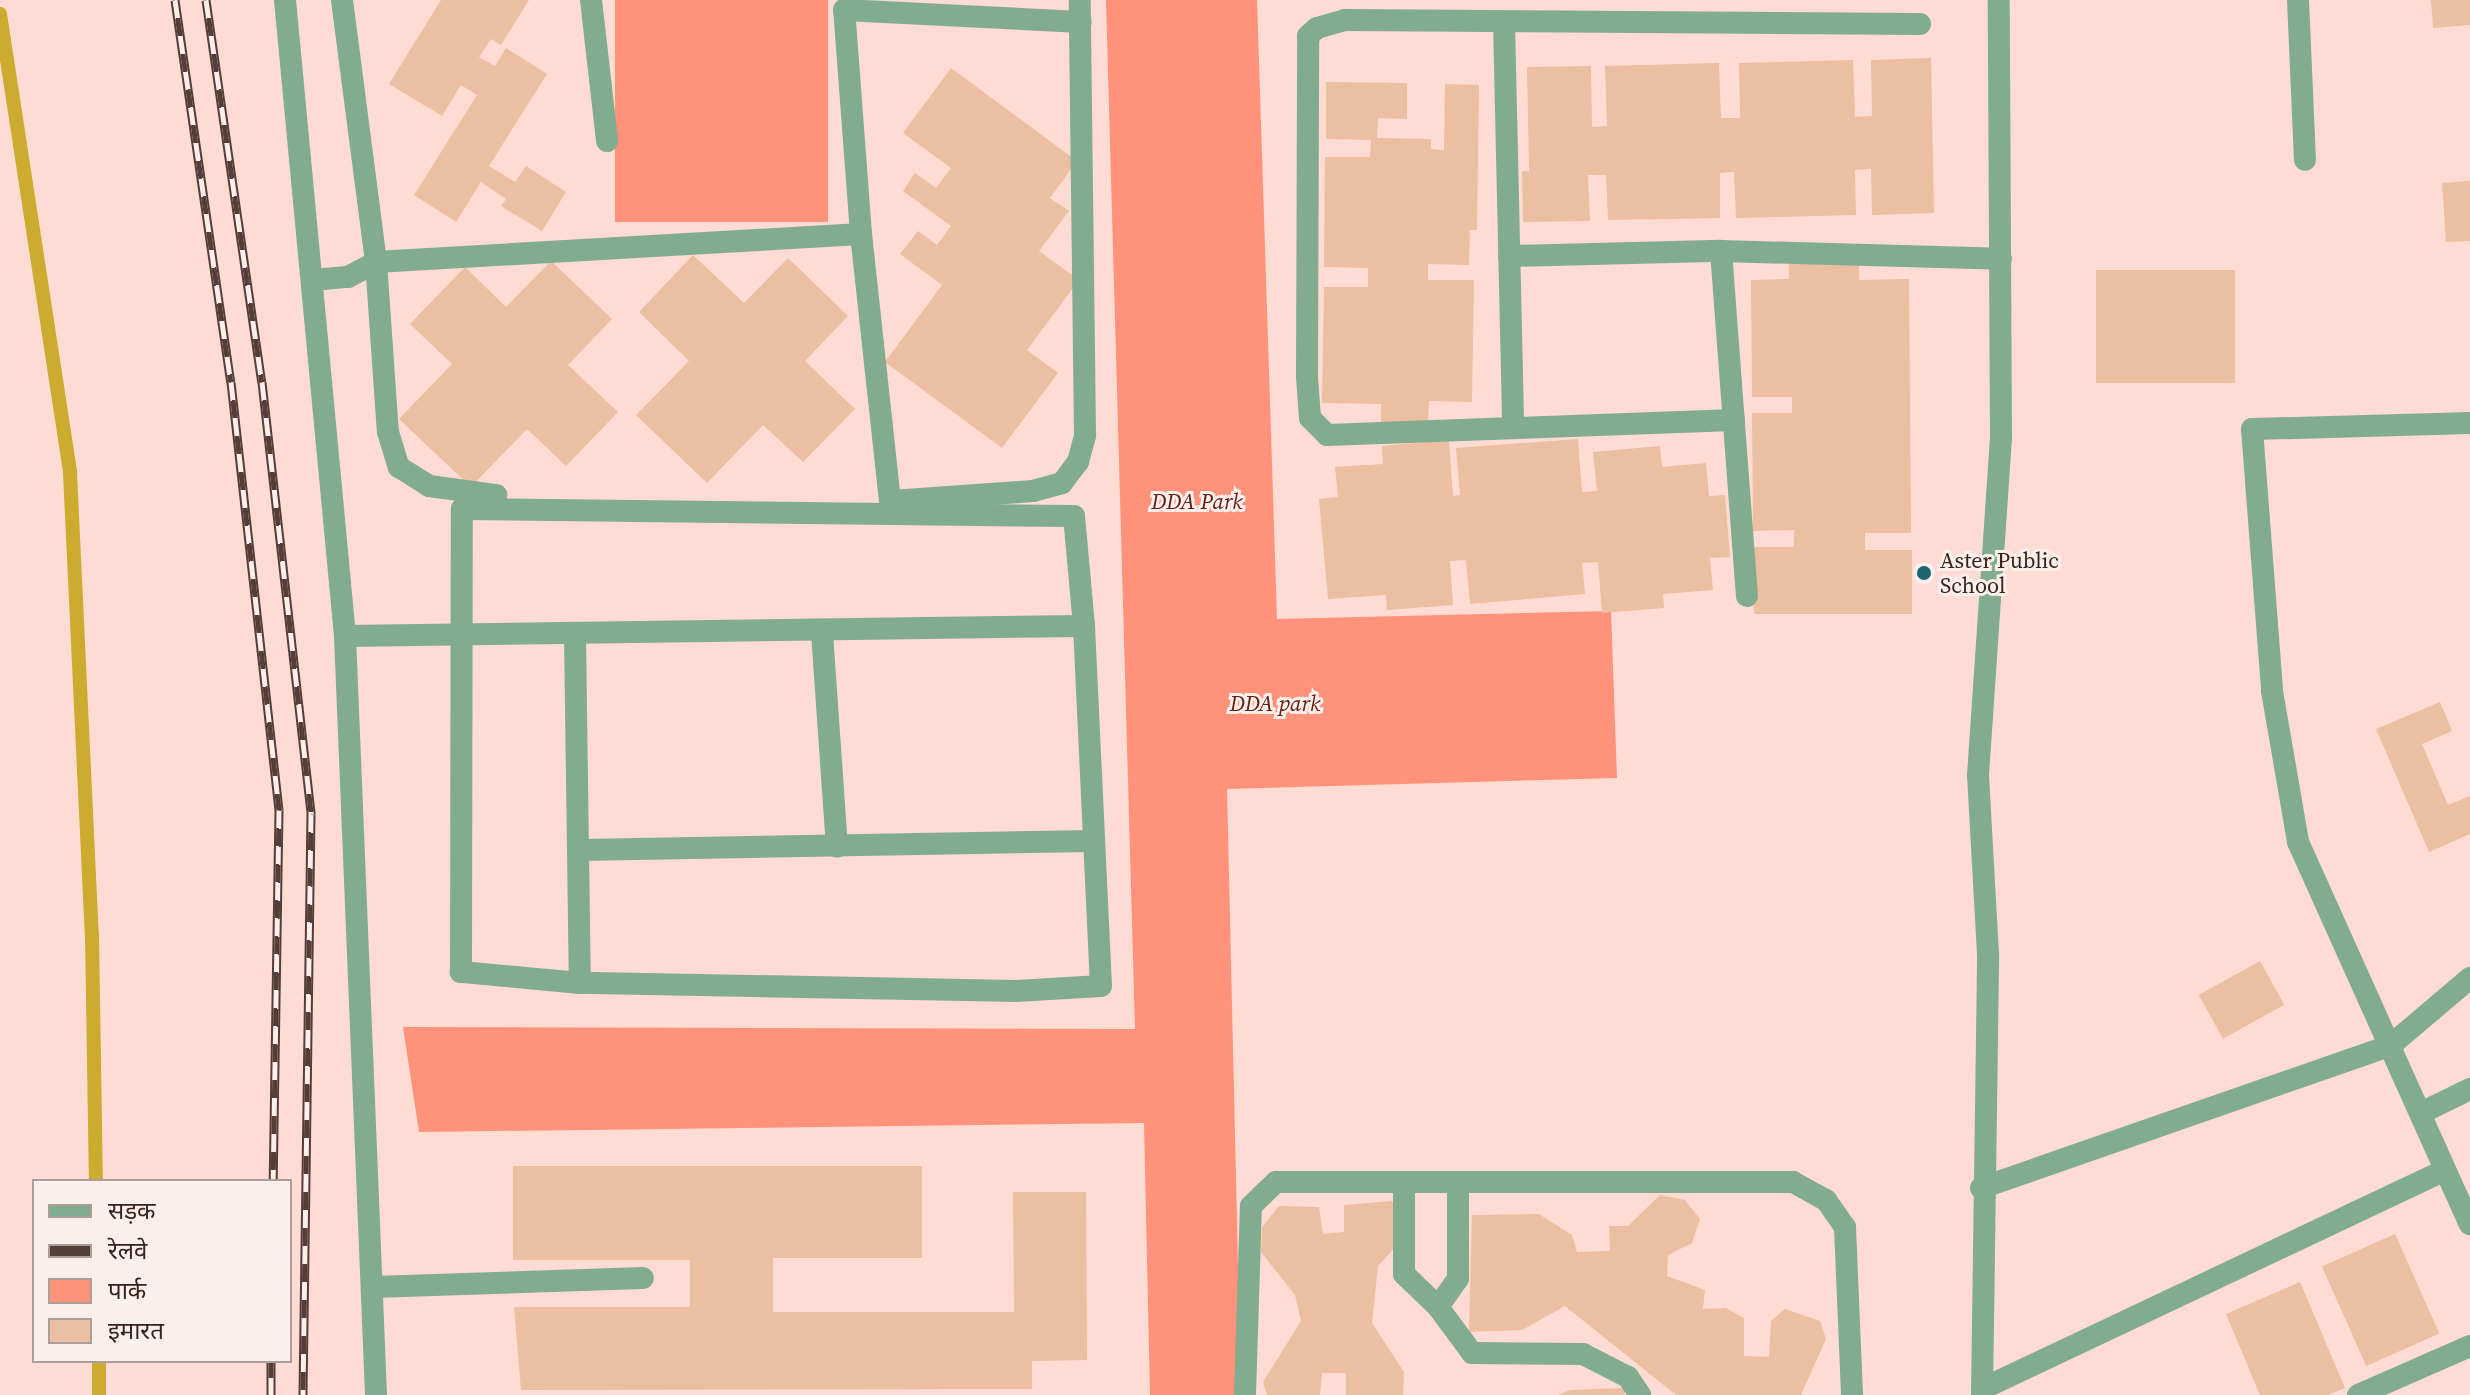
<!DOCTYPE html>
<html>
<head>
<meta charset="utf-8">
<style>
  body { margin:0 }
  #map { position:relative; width:2470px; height:1395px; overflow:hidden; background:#fedcd4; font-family:"Source Serif 4","Noto Sans Devanagari",serif }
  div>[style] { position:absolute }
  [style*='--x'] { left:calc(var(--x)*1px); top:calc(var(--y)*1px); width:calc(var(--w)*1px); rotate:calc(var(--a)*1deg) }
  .green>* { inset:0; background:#fe927a; transform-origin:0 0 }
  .stream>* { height:14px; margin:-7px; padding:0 7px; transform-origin:7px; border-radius:7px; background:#ccab2f }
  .building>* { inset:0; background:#ecbea2; transform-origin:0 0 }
  .service>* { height:22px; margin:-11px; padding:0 11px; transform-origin:11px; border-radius:11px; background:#82ac8e }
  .minor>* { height:22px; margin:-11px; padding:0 11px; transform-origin:11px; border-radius:11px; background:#82ac8e }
  .rail>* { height:9px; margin-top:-4.5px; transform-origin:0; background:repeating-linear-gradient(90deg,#fbefec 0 18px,#553e38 0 36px); box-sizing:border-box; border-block:2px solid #553e38 }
  .dots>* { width:22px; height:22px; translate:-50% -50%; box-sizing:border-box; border:4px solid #fbefec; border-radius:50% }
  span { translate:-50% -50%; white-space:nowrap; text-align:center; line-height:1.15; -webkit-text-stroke:6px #fbefec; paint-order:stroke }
  .park-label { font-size:22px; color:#652012; font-style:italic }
  .poi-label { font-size:22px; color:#38231e }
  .left { translate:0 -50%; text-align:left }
  .legend { position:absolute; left:32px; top:1179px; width:260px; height:184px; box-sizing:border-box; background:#fbefec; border:2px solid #ad9d9a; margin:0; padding:10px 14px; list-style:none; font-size:24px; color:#38231e }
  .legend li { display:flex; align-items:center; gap:16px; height:40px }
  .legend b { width:40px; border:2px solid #ad9d9a }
</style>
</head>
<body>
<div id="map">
  <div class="green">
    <div style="left:615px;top:0;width:213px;height:222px"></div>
    <div style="clip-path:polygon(1106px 0,1257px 0,1277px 619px,1611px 611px,1617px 778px,1227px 789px,1241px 1395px,1150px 1395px,1144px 1123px,419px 1132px,403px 1027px,1135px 1029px)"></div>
  </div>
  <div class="stream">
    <div style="--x:0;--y:14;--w:464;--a:81.3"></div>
    <div style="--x:70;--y:473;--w:462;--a:87.3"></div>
    <div style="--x:92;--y:934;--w:247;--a:89.1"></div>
    <div style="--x:99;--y:1361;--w:34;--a:90"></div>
  </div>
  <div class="building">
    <div style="clip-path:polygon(441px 0,529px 0,501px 45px,491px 39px,479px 57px,495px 66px,506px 48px,547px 74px,489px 166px,515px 182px,526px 166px,566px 192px,542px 231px,501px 206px,506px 199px,481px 182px,456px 222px,414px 195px,477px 95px,461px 85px,442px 116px,389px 84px)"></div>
    <div style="clip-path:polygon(2431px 0,2470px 0,2470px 25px,2433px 28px)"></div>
    <div style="clip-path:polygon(1931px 58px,1934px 213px,1872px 215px,1871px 169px,1855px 170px,1856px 215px,1736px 218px,1734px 172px,1720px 173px,1720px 218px,1608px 220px,1606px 175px,1588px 175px,1590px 221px,1523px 222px,1522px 171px,1529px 171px,1527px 67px,1591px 66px,1592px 127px,1607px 126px,1605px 66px,1719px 63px,1721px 118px,1740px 118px,1739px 63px,1853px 60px,1855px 117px,1872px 116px,1871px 60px)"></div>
    <div style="clip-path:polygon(951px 68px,1077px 161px,1050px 198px,1069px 211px,1039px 251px,1079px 280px,1027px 350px,1058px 373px,1002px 448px,885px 362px,942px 285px,900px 254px,918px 231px,937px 245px,951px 226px,903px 191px,915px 173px,936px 188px,951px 168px,903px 133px)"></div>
    <div style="clip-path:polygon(1326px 82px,1407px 83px,1407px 119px,1378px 118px,1377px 138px,1431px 139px,1431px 149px,1444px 150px,1445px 84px,1479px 85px,1477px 230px,1470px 230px,1469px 265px,1428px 264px,1428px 280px,1474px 280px,1472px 402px,1429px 401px,1428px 424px,1381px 423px,1381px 404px,1322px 403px,1324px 287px,1368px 287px,1368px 268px,1324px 267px,1325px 157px,1370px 157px,1371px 140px,1326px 139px)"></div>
    <div style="clip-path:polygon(2470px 181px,2470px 241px,2446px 242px,2442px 183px)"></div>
    <div style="clip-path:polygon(693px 255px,744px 303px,788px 258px,848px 316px,805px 361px,855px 409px,803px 462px,763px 425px,707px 483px,636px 415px,689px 361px,639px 312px)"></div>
    <div style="clip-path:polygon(551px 261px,612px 319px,568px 365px,618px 412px,566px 466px,527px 429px,471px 487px,399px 419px,452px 364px,410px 324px,465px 267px,506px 307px)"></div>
    <div style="clip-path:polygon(1859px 261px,1859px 280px,1909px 279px,1911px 533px,1865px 533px,1865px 550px,1912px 550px,1912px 614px,1754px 614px,1753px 547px,1794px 547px,1794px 530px,1753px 531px,1752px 413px,1792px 413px,1792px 397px,1752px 397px,1751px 280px,1789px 279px,1789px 262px)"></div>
    <div style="left:2096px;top:270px;width:139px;height:113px"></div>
    <div style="clip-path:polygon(1578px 439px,1582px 492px,1597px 491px,1593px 452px,1660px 446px,1662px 467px,1706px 463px,1709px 496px,1725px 495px,1730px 557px,1710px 558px,1713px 590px,1663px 594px,1664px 608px,1602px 613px,1598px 562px,1582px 563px,1585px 594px,1470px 604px,1466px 560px,1450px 561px,1453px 605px,1387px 610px,1386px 595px,1328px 599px,1319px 499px,1338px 497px,1335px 467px,1383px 464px,1382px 446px,1449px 440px,1453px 496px,1460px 495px,1456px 448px)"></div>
    <div style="clip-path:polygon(2440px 702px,2452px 731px,2422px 744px,2448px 805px,2470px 796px,2470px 834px,2429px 852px,2376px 729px)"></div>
    <div style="left:2260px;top:961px;width:50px;height:70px;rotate:61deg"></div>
    <div style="clip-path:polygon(513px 1166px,922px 1166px,922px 1258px,773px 1258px,773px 1312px,1014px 1312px,1013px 1192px,1086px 1192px,1087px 1360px,1032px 1361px,1032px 1389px,521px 1390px,514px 1307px,690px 1307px,690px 1260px,513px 1260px)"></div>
    <div style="clip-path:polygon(1660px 1195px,1685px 1200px,1700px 1219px,1692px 1243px,1668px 1255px,1667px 1276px,1705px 1290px,1703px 1309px,1726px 1308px,1744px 1318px,1744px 1356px,1769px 1357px,1771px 1321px,1785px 1309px,1820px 1321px,1826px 1339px,1801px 1395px,1676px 1395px,1565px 1306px,1522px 1330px,1469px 1332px,1472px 1215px,1539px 1214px,1572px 1235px,1577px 1252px,1610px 1251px,1609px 1226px,1628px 1226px)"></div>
    <div style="clip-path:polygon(1392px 1201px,1402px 1225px,1398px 1244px,1378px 1266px,1372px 1323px,1404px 1372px,1403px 1395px,1346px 1395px,1346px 1373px,1322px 1373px,1320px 1395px,1267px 1395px,1263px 1382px,1301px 1321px,1295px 1295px,1261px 1252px,1262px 1227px,1279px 1206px,1319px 1207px,1323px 1234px,1344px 1232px,1344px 1205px)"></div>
    <div style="left:2395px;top:1234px;width:109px;height:80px;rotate:66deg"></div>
    <div style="clip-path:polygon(2300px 1282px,2345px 1388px,2328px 1395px,2260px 1395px,2226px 1314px)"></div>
    <div style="clip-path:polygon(1625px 1388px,1625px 1395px,1558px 1395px,1570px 1390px)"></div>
  </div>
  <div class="service">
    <div style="--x:342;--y:0;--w:264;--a:82.6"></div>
    <div style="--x:376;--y:262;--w:170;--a:86"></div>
    <div style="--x:388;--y:432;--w:37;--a:73"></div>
    <div style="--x:399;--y:467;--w:36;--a:32"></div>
    <div style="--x:429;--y:486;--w:68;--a:7.7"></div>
    <div style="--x:591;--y:0;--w:142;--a:83.5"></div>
    <div style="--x:1504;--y:22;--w:403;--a:88.7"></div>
    <div style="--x:1721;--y:251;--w:346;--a:85.7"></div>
    <div style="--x:1509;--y:256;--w:212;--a:-1.4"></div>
    <div style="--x:1721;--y:251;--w:280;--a:1.6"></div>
    <div style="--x:312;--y:280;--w:36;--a:-5"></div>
    <div style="--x:348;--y:277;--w:32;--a:-28"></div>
    <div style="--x:376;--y:262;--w:486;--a:-3.3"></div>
    <div style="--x:1734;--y:420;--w:407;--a:177.9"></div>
    <div style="--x:1327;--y:435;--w:24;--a:-135"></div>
    <div style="--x:1310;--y:418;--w:41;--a:-94.2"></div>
    <div style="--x:1307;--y:377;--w:341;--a:-89.8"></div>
    <div style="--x:1308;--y:36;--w:12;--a:-42"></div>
    <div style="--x:1317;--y:28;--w:29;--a:-16"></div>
    <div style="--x:1345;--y:20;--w:575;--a:0.4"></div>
    <div style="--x:890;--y:501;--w:269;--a:-96.2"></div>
    <div style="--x:861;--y:234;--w:225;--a:-94.3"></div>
    <div style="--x:844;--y:10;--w:237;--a:2.9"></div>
    <div style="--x:891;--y:501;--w:142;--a:-4"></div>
    <div style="--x:1033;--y:491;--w:30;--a:-15"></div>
    <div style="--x:1062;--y:483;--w:26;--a:-53"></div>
    <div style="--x:1078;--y:462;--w:28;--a:-75"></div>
    <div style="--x:1085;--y:435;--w:435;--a:-90.7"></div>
    <div style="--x:462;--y:509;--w:612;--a:0.66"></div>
    <div style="--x:1074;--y:516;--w:110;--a:84.8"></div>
    <div style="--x:1084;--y:626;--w:360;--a:87.3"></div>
    <div style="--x:1101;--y:986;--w:85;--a:176.6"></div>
    <div style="--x:1016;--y:991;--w:436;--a:-178.9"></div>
    <div style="--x:580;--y:983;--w:120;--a:-174.7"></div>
    <div style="--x:461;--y:972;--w:463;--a:-89.9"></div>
    <div style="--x:822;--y:633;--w:214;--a:86"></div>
    <div style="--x:345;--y:636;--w:739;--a:-0.78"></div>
    <div style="--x:575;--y:636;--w:347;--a:89.2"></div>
    <div style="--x:581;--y:850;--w:510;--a:-1.01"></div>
    <div style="--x:374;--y:1287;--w:269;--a:-1.9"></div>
  </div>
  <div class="minor">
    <div style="--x:285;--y:0;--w:639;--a:84.61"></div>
    <div style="--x:345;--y:636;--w:760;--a:87.66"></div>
    <div style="--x:2298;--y:0;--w:160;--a:87.5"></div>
    <div style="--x:2470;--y:423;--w:218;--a:178.4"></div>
    <div style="--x:2252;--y:429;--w:263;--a:85.6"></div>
    <div style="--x:2272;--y:691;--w:153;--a:80.2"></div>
    <div style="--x:2298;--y:842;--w:419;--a:65.8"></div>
    <div style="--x:2423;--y:1112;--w:52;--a:-26.1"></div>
    <div style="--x:1404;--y:1182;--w:92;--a:90"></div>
    <div style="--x:1404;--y:1274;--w:47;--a:44.1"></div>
    <div style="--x:1438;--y:1307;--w:35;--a:-55"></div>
    <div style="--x:1458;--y:1278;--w:96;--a:-90"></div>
    <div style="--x:1981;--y:1188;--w:434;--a:-19.2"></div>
    <div style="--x:2391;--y:1045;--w:104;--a:-40.3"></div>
    <div style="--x:1438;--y:1307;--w:57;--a:53.5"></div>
    <div style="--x:1472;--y:1353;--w:111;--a:0.5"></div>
    <div style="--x:1583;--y:1354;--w:51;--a:27.1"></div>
    <div style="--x:1628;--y:1377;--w:22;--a:56"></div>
    <div style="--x:1982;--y:1389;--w:510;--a:-25.31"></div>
    <div style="--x:1245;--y:1395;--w:189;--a:-88.2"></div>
    <div style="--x:1251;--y:1206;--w:35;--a:-44"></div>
    <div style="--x:1276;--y:1182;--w:517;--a:0"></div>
    <div style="--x:1793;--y:1182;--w:38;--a:29"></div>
    <div style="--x:1826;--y:1200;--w:33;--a:55"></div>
    <div style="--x:1845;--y:1227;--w:168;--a:87.6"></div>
    <div style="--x:1982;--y:1395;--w:441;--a:-89.2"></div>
    <div style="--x:1988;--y:954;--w:179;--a:-93.2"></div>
    <div style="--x:1978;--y:775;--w:338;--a:-86.1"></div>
    <div style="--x:2001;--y:438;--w:438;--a:-90.3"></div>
    <div style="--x:2358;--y:1395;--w:122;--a:-23.6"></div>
  </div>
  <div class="rail">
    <div style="--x:175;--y:0;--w:386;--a:81.7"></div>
    <div style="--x:231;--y:382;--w:431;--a:83.6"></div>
    <div style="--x:279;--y:810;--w:371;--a:90.9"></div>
    <div style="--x:206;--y:0;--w:386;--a:81.7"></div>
    <div style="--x:262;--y:382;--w:435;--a:83.5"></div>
    <div style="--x:311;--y:814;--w:581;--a:90.79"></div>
    <div style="--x:271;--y:1395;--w:34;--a:-90"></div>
  </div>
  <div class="dots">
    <div style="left:1924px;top:573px;background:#1c6572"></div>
  </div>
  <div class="park-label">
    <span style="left:1197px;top:502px">DDA Park</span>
    <span style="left:1275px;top:704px">DDA park</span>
  </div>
  <div class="poi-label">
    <span class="left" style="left:1940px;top:573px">Aster Public<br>School</span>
  </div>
  <ul class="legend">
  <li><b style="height:10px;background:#82ac8e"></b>सड़क</li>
  <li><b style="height:10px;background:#553e38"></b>रेलवे</li>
  <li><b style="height:22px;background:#fe927a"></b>पार्क</li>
  <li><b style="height:22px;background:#ecbea2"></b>इमारत</li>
  </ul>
</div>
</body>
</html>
